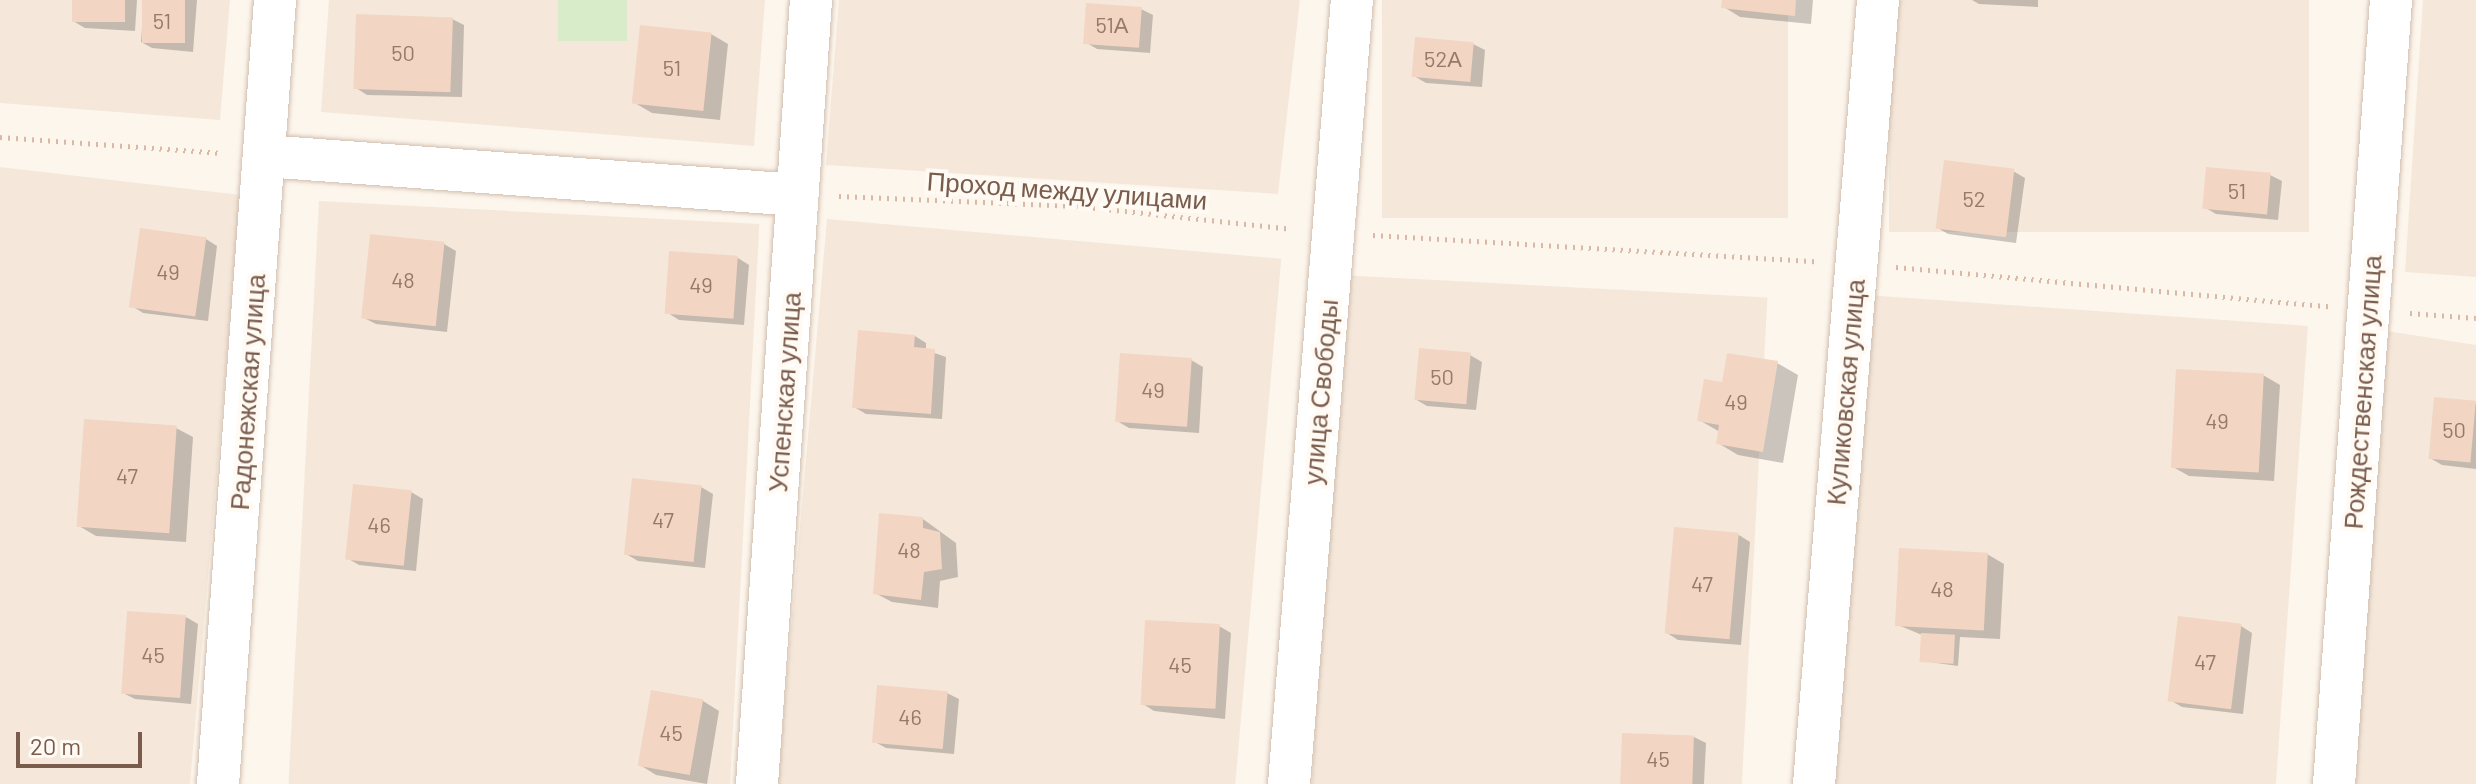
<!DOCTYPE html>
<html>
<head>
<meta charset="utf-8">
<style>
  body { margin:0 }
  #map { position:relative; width:2476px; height:784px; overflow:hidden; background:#fdf6ec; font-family:Barlow,sans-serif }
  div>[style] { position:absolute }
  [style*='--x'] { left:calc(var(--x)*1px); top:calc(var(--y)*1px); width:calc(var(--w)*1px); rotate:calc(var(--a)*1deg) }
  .residential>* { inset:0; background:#f5e8da; transform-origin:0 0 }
  .green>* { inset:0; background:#d8ecc9; transform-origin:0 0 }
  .shadow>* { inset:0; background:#0003 }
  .building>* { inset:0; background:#f3d5c3; transform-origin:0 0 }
  .path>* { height:5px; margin-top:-2.5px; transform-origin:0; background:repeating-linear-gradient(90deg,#d9b8a5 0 2px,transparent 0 8px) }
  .roads { filter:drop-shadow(0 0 2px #d1beb0) drop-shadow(0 0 2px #d1beb0) }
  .minor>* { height:42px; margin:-21px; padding:0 21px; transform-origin:21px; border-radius:21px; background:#fff }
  span { translate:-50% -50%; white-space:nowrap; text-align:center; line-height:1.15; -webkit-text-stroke:8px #fffaf3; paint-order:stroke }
  .number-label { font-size:22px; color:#987a6a }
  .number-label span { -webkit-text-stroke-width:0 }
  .street-label { font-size:26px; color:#7a5c4d }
  .scale { position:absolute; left:16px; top:732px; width:126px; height:36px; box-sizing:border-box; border:4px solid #7a5c4d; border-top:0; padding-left:10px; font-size:24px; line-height:28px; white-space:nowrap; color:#7a5c4d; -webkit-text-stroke:6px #fffaf3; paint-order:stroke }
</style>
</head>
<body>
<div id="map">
  <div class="residential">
    <div style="clip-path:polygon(0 0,230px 0,220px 120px,0 103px)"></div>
    <div style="clip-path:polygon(329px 0,765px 0,754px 146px,321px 112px)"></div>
    <div style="clip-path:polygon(839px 0,1300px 0,1278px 194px,826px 165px)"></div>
    <div style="left:1382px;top:0;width:406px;height:218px"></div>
    <div style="left:1889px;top:0;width:420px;height:232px"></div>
    <div style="clip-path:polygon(2423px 0,2476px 0,2476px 277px,2405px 272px)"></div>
    <div style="clip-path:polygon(0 167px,241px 195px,190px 784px,0 784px)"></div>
    <div style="left:319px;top:201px;width:441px;height:585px;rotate:3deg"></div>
    <div style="left:827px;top:219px;width:456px;height:567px;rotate:5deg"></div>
    <div style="left:1339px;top:275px;width:429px;height:510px;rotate:3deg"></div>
    <div style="left:1866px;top:295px;width:443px;height:490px;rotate:4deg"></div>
    <div style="clip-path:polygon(2387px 331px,2476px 345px,2476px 784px,2354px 784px)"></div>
  </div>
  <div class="green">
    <div style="left:558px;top:0;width:69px;height:41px"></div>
  </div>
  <div class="shadow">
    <div style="clip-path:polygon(74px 0,137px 0,135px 31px,85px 28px,73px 21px)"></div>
    <div style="clip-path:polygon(144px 0,197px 0,193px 52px,152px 48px,141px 42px)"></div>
    <div style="clip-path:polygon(1724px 0,1813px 0,1811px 24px,1740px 17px,1724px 7px)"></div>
    <div style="clip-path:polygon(1972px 0,2038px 0,2038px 7px,1979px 4px)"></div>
    <div style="clip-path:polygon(1141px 9px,1153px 15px,1150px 53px,1097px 49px,1085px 42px)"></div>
    <div style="clip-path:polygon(452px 19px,464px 25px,462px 97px,367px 95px,356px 88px)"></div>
    <div style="clip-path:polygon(711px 34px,728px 44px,720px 120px,652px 113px,635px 103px)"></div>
    <div style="clip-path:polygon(1473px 44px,1485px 50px,1482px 87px,1426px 83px,1414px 76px)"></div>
    <div style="clip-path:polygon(2013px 171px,2025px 178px,2016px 243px,1948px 234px,1936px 227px)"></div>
    <div style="clip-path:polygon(2270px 175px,2282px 181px,2278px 220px,2216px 214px,2204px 207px)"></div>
    <div style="clip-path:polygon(206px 239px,217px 246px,208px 321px,143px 313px,132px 306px)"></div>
    <div style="clip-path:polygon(444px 244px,456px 251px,447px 332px,376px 324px,364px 318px)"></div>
    <div style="clip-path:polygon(738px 258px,749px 265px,744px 325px,679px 320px,668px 313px)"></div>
    <div style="clip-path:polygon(915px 336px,926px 343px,926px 350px,946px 357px,942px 419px,866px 414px,854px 407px)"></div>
    <div style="clip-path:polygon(1470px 355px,1482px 362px,1476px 410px,1427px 406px,1415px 399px)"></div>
    <div style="clip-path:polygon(1191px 360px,1203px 367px,1199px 433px,1129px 428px,1117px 421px)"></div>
    <div style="clip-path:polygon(1777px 363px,1798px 375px,1783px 463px,1738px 455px,1718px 443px,1720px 432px,1699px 420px,1724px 385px)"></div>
    <div style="clip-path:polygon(2263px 375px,2280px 385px,2274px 481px,2189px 476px,2173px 467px)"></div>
    <div style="clip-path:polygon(2476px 403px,2476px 469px,2442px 465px,2430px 458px)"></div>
    <div style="clip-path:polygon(176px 428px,193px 437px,186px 542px,96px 536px,79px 526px)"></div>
    <div style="clip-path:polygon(701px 487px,713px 494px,705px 568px,638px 561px,626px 554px)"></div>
    <div style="clip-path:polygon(411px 492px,423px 499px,416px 571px,359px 565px,347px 558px)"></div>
    <div style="clip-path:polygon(923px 519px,956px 543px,958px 577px,940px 581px,938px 608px,892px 602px,875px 593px)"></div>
    <div style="clip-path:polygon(1739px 535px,1750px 542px,1741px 645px,1678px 640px,1667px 633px)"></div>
    <div style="clip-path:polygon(1987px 554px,2004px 564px,2000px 639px,1960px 637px,1958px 666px,1922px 661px,1922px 635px,1898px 625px)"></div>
    <div style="clip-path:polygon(186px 617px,198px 624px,191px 704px,135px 699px,123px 693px)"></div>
    <div style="clip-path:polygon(1219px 626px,1231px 633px,1225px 719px,1154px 711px,1143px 704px)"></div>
    <div style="clip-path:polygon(2241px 626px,2252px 633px,2243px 714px,2182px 707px,2170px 700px)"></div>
    <div style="clip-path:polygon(653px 693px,703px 701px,719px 711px,707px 784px,656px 775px,640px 765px)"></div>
    <div style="clip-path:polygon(947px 693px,959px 699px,954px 754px,886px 748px,875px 742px)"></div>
    <div style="clip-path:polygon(1694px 737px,1706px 743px,1704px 784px,1623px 784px)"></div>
  </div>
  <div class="building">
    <div style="left:72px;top:0;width:53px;height:22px"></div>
    <div style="left:142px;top:0;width:43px;height:43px"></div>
    <div style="clip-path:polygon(1722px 0,1796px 0,1795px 16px,1721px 8px)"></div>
    <div style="left:1086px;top:3px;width:56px;height:41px;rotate:4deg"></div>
    <div style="left:356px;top:14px;width:97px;height:75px;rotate:2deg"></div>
    <div style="left:640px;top:25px;width:72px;height:79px;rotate:6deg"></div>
    <div style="left:1415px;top:37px;width:59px;height:40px;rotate:5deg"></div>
    <div style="left:1944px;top:160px;width:71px;height:69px;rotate:7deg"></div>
    <div style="left:2206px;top:167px;width:65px;height:42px;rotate:5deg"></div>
    <div style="left:140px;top:228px;width:67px;height:80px;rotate:8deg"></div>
    <div style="left:370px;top:234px;width:75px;height:85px;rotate:6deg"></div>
    <div style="left:669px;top:251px;width:69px;height:63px;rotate:4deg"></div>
    <div style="clip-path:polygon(858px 330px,915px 335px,914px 347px,935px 349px,931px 414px,852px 408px)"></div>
    <div style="left:1419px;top:348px;width:52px;height:52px;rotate:5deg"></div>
    <div style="left:1120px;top:353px;width:72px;height:69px;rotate:4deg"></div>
    <div style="clip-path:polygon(1727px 353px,1778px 361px,1763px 452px,1716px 444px,1719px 425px,1697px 421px,1704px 379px,1722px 382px)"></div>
    <div style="left:2176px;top:369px;width:88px;height:99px;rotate:3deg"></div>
    <div style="left:2434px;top:397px;width:42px;height:62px;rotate:5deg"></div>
    <div style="left:84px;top:419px;width:93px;height:108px;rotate:4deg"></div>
    <div style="left:632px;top:478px;width:70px;height:77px;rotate:6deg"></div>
    <div style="left:353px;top:484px;width:59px;height:76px;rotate:6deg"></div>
    <div style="clip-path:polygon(879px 513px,923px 517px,923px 528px,940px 532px,942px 569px,924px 572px,921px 600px,873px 594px)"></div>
    <div style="left:1674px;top:527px;width:65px;height:107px;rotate:5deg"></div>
    <div style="left:1899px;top:548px;width:89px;height:78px;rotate:3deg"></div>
    <div style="left:127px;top:611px;width:59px;height:83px;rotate:4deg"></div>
    <div style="left:2178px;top:616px;width:64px;height:86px;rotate:7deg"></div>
    <div style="left:1145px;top:620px;width:75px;height:85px;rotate:3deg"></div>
    <div style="left:1921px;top:633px;width:34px;height:29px;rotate:3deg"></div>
    <div style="left:877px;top:685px;width:71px;height:58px;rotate:5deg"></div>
    <div style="left:651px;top:690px;width:53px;height:77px;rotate:10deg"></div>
    <div style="left:1622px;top:733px;width:72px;height:51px;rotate:2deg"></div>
  </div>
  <div class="path">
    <div style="--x:0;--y:137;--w:223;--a:4.1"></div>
    <div style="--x:839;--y:196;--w:238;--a:2.4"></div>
    <div style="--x:1077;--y:206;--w:215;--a:6.1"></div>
    <div style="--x:1373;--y:235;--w:442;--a:3.4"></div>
    <div style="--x:1896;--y:267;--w:434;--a:5.2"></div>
    <div style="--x:2410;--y:313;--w:66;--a:4.3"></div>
  </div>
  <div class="roads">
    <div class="minor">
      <div style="--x:264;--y:156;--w:535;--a:4.18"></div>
      <div style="--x:218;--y:784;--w:786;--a:-85.84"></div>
      <div style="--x:757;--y:784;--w:786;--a:-86.06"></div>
      <div style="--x:1289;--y:784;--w:787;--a:-85.41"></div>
      <div style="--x:1814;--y:784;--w:787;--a:-85.33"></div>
      <div style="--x:2334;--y:784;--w:786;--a:-85.84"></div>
    </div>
  </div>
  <div class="number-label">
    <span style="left:162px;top:21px">51</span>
    <span style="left:1112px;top:25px">51А</span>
    <span style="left:403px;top:53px">50</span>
    <span style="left:1443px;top:59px">52А</span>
    <span style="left:672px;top:68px">51</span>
    <span style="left:2237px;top:191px">51</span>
    <span style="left:1974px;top:199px">52</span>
    <span style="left:168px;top:272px">49</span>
    <span style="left:403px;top:280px">48</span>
    <span style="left:701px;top:285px">49</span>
    <span style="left:1442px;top:377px">50</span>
    <span style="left:1153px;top:390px">49</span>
    <span style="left:1736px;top:402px">49</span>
    <span style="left:2217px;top:421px">49</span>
    <span style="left:2454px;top:430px">50</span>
    <span style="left:127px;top:476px">47</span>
    <span style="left:663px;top:520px">47</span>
    <span style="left:379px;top:525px">46</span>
    <span style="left:909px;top:550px">48</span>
    <span style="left:1702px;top:584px">47</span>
    <span style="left:1942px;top:589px">48</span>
    <span style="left:153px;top:655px">45</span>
    <span style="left:2205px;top:662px">47</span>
    <span style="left:1180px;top:665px">45</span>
    <span style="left:910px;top:717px">46</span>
    <span style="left:671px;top:733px">45</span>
    <span style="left:1658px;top:759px">45</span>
  </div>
  <div class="street-label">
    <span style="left:1067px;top:190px;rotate:4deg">Проход между улицами</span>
    <span style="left:247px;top:392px;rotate:-86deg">Радонежская улица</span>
    <span style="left:784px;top:392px;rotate:-86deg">Успенская улица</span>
    <span style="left:1320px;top:392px;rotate:-85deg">улица Свободы</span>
    <span style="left:1845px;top:392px;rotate:-85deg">Куликовская улица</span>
    <span style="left:2362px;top:392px;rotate:-86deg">Рождественская улица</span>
  </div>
  <div class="scale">20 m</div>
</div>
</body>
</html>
